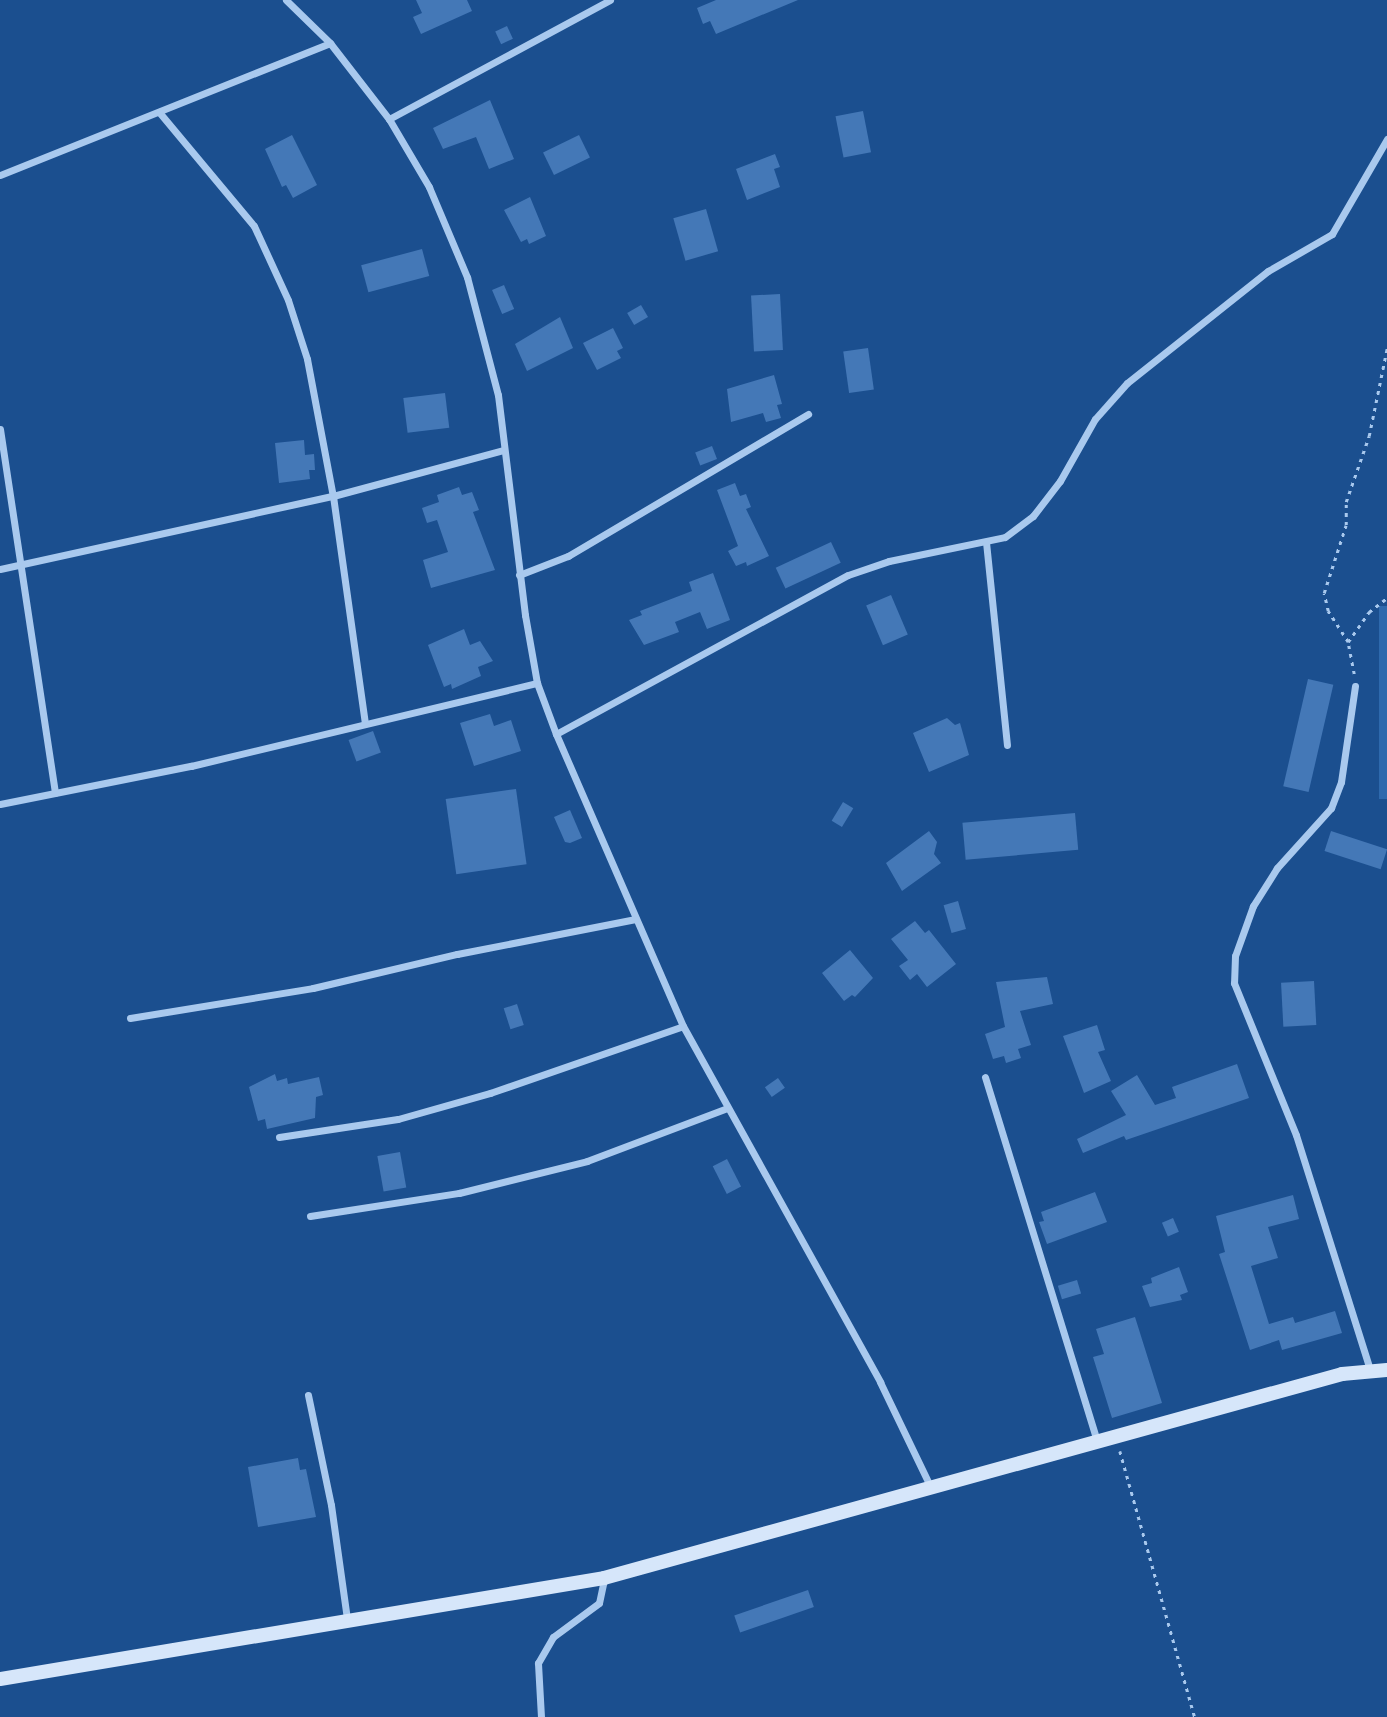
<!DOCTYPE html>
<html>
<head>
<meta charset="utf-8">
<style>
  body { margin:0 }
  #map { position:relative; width:1387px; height:1717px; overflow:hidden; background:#1b4f8f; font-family:"PT Sans",sans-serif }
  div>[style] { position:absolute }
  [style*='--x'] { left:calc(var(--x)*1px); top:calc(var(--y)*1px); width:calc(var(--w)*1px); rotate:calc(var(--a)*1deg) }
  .green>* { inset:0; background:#2e69ad; transform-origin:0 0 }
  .building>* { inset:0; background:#4478b7; transform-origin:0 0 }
  .path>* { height:2.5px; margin-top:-1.25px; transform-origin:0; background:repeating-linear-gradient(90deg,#a9c9ee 0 3.5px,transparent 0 8.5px) }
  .street>* { height:7px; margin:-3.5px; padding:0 3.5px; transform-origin:3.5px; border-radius:3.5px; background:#a9c9ee }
  .secondary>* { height:14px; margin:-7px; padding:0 7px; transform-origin:7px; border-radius:7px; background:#d6e6fa }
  span { translate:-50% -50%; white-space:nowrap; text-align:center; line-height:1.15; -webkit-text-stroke:6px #1b4f8f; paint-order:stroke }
</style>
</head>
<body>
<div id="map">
  <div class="green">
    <div style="left:1379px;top:606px;width:8px;height:193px"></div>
  </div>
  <div class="building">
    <div style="clip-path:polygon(416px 0,467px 0,472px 11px,421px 34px,413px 17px,422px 13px)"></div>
    <div style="clip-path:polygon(716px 0,798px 0,716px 34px,710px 21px,703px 24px,697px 8px)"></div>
    <div style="left:507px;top:26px;width:14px;height:13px;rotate:65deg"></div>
    <div style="clip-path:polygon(490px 100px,514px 159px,489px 169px,476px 137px,443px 149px,433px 128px)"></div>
    <div style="left:863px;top:111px;width:42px;height:28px;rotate:79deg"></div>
    <div style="clip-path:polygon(292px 135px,317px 185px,293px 198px,286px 185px,282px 187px,265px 149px)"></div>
    <div style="left:579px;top:135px;width:25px;height:40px;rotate:64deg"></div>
    <div style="clip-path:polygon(775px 154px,780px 167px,774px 169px,780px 187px,747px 200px,736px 169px)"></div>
    <div style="clip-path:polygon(530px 197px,546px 236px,529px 244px,527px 239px,521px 242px,504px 210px)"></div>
    <div style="left:706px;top:209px;width:44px;height:34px;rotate:74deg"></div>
    <div style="left:422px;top:249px;width:28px;height:63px;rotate:75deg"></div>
    <div style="left:504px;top:285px;width:26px;height:13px;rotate:67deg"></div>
    <div style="left:780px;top:294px;width:56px;height:29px;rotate:87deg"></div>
    <div style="left:641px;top:305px;width:14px;height:16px;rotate:60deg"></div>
    <div style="clip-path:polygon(560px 317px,573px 348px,527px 371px,515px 344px)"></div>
    <div style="clip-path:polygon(613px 328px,623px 348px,617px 351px,621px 358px,597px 370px,583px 343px)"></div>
    <div style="left:868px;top:348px;width:42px;height:25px;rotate:82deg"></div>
    <div style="clip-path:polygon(774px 375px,782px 404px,777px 405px,781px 418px,766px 422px,763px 413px,731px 422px,727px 389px)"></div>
    <div style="left:445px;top:393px;width:35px;height:42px;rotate:83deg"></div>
    <div style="clip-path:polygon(304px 440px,305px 455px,314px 454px,315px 470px,309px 470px,310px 479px,279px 483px,275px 443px)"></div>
    <div style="left:712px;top:446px;width:14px;height:18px;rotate:69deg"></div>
    <div style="clip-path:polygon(735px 483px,740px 496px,746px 494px,751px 507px,746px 509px,769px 556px,747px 566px,746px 562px,736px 566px,728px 551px,738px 546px,717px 490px)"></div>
    <div style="clip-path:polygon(459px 487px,462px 495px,472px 492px,479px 510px,473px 512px,495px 570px,431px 588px,423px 560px,448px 552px,437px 520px,427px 523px,422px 508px,439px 502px,437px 495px)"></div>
    <div style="left:831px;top:542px;width:23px;height:61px;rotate:65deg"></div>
    <div style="clip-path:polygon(713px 573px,730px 620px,707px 629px,700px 612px,675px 622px,679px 632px,644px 645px,629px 620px,642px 615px,640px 611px,692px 591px,689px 582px)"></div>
    <div style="left:891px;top:595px;width:43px;height:27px;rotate:67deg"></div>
    <div style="clip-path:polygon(464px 629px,470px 645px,480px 641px,493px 661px,478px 667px,481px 676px,452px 689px,451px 684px,444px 687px,428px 645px)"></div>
    <div style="left:1308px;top:679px;width:26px;height:110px;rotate:13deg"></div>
    <div style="clip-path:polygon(490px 714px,494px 726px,511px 720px,521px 751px,474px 766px,460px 723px)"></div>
    <div style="clip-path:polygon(947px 718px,955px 725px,960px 723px,969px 755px,929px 772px,913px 733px)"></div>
    <div style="left:373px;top:731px;width:23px;height:26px;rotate:70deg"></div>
    <div style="left:516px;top:789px;width:76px;height:71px;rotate:82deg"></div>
    <div style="left:843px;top:802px;width:12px;height:22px;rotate:31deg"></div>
    <div style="clip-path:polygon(570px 810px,582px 838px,570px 843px,565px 842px,554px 817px)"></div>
    <div style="left:1075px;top:813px;width:37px;height:113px;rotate:85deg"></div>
    <div style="clip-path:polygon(929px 831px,937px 842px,934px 854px,941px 863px,902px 891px,886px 863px)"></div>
    <div style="left:1331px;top:831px;width:59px;height:21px;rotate:18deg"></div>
    <div style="left:958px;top:901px;width:29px;height:15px;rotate:74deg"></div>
    <div style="clip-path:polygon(915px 921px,925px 933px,929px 930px,956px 964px,927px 987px,917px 974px,910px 980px,899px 966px,908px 960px,891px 939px)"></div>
    <div style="clip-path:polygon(850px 950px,873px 978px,855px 997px,852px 995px,844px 1001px,822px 973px)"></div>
    <div style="clip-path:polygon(1047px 977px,1053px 1004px,1020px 1011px,1031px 1045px,1018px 1049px,1021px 1058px,1006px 1063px,1004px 1056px,993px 1059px,985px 1034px,1005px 1027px,996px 982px)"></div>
    <div style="left:1314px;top:981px;width:44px;height:33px;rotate:87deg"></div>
    <div style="left:517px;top:1004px;width:22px;height:14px;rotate:72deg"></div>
    <div style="clip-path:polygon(1097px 1025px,1105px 1050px,1098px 1052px,1111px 1081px,1084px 1093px,1063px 1036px)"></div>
    <div style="clip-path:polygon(1237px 1064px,1249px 1098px,1126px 1140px,1124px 1136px,1083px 1153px,1077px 1139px,1126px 1115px,1111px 1091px,1137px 1075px,1155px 1105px,1176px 1098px,1172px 1087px)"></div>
    <div style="clip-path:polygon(275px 1074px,277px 1081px,287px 1078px,288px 1084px,319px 1077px,323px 1095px,316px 1097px,315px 1118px,267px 1129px,265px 1119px,258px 1121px,249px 1087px)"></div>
    <div style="left:778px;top:1078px;width:12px;height:16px;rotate:55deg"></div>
    <div style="left:400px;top:1152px;width:36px;height:23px;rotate:80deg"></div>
    <div style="left:727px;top:1159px;width:31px;height:16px;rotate:63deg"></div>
    <div style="clip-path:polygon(1095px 1192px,1107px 1222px,1047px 1244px,1039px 1222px,1044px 1221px,1041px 1212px)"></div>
    <div style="clip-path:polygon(1293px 1195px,1299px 1219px,1268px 1227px,1278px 1258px,1251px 1266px,1269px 1324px,1293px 1317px,1295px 1323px,1335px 1311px,1342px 1333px,1282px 1350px,1279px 1340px,1250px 1350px,1219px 1254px,1225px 1252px,1216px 1216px)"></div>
    <div style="left:1173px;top:1218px;width:15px;height:12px;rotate:67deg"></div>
    <div style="clip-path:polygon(1179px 1267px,1188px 1292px,1180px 1295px,1182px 1300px,1150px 1307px,1142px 1286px,1152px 1283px,1151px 1278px)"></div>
    <div style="left:1077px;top:1280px;width:14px;height:20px;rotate:73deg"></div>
    <div style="clip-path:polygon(1135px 1317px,1162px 1403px,1112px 1418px,1093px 1357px,1104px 1354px,1096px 1329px)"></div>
    <div style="clip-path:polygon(298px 1458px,300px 1470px,306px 1469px,316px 1517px,258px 1527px,248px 1467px)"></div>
    <div style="left:808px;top:1590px;width:18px;height:78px;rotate:71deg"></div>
  </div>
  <div class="path">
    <div style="--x:1348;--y:642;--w:37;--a:-55"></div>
    <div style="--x:1369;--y:612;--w:23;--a:-38"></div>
    <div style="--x:1354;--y:674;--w:33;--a:-101"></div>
    <div style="--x:1348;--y:642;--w:37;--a:-123"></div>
    <div style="--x:1328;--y:611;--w:18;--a:-103"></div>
    <div style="--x:1324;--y:593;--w:71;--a:-72.1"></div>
    <div style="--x:1346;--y:525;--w:23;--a:-90"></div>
    <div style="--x:1346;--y:502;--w:70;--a:-70.8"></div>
    <div style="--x:1369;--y:436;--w:90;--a:-78.4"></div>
    <div style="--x:1120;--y:1451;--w:276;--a:74.3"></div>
  </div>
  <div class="street">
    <div style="--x:286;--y:0;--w:62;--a:44.3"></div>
    <div style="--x:330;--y:43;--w:96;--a:52.2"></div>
    <div style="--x:389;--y:119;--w:79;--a:59.5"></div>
    <div style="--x:429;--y:187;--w:98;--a:67.1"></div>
    <div style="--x:467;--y:277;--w:122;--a:75.3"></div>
    <div style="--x:498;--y:395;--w:222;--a:83"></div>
    <div style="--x:525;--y:615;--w:69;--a:80"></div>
    <div style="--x:537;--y:683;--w:54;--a:69.6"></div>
    <div style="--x:556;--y:734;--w:318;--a:66.5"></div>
    <div style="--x:683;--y:1026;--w:407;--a:61"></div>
    <div style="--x:880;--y:1382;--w:118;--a:64.3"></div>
    <div style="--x:159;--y:112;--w:148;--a:50.2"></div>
    <div style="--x:254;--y:226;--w:81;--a:65.3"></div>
    <div style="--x:288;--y:300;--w:62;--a:72.1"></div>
    <div style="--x:307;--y:359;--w:139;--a:79.3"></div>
    <div style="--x:333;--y:496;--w:229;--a:82"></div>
    <div style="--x:389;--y:119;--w:251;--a:-28.3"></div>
    <div style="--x:0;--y:175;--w:355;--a:-21.8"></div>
    <div style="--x:0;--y:429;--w:368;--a:81.4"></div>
    <div style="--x:986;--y:542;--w:204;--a:84.1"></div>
    <div style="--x:0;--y:569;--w:341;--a:-12.4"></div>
    <div style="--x:333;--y:496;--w:177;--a:-15.1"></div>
    <div style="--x:519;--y:575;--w:53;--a:-21.2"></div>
    <div style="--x:568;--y:556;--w:279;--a:-30.6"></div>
    <div style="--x:1355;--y:686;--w:97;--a:98.3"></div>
    <div style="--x:1341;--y:782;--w:28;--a:111"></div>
    <div style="--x:1331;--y:808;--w:81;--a:132"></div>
    <div style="--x:1277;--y:868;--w:45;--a:122.3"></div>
    <div style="--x:1253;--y:906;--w:53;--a:109.8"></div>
    <div style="--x:1235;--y:956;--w:27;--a:92"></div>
    <div style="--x:1234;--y:983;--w:164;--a:67.8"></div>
    <div style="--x:1296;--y:1135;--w:246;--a:72.5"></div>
    <div style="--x:556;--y:734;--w:332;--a:-28.6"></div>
    <div style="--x:848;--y:575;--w:43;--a:-18.9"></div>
    <div style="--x:889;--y:561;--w:118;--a:-11.7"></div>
    <div style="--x:1005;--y:537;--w:35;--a:-37"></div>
    <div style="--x:1033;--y:516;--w:44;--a:-52.4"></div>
    <div style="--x:1060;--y:481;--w:71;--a:-60.6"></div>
    <div style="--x:1095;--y:419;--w:48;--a:-48.4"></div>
    <div style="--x:1127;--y:383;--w:180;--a:-38.5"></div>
    <div style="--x:1268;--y:271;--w:74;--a:-30"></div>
    <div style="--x:1332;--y:234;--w:110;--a:-59.9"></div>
    <div style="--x:0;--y:804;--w:195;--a:-11.3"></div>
    <div style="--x:191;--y:766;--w:356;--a:-13.5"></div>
    <div style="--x:130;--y:1018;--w:185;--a:-9.3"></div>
    <div style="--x:313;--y:988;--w:148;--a:-13.3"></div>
    <div style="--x:457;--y:954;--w:182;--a:-11.1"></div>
    <div style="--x:985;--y:1077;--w:382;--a:72.9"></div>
    <div style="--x:279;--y:1137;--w:120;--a:-8.6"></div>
    <div style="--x:398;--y:1119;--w:96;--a:-15.8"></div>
    <div style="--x:490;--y:1093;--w:204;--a:-19.1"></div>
    <div style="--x:310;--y:1216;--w:151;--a:-8.8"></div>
    <div style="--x:459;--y:1193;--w:132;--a:-14"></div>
    <div style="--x:587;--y:1161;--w:150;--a:-20.7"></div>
    <div style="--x:308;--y:1395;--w:112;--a:78.2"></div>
    <div style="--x:331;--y:1505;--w:115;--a:82"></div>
    <div style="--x:541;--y:1717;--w:54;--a:-93.2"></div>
    <div style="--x:538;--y:1663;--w:30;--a:-60"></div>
    <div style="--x:553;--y:1637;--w:57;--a:-36.5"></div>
    <div style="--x:599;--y:1603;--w:25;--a:-78"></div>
  </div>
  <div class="secondary">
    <div style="--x:0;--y:1679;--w:612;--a:-9.49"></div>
    <div style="--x:604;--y:1578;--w:766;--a:-15.45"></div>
    <div style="--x:1342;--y:1374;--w:45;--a:-5.1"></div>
  </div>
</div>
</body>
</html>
